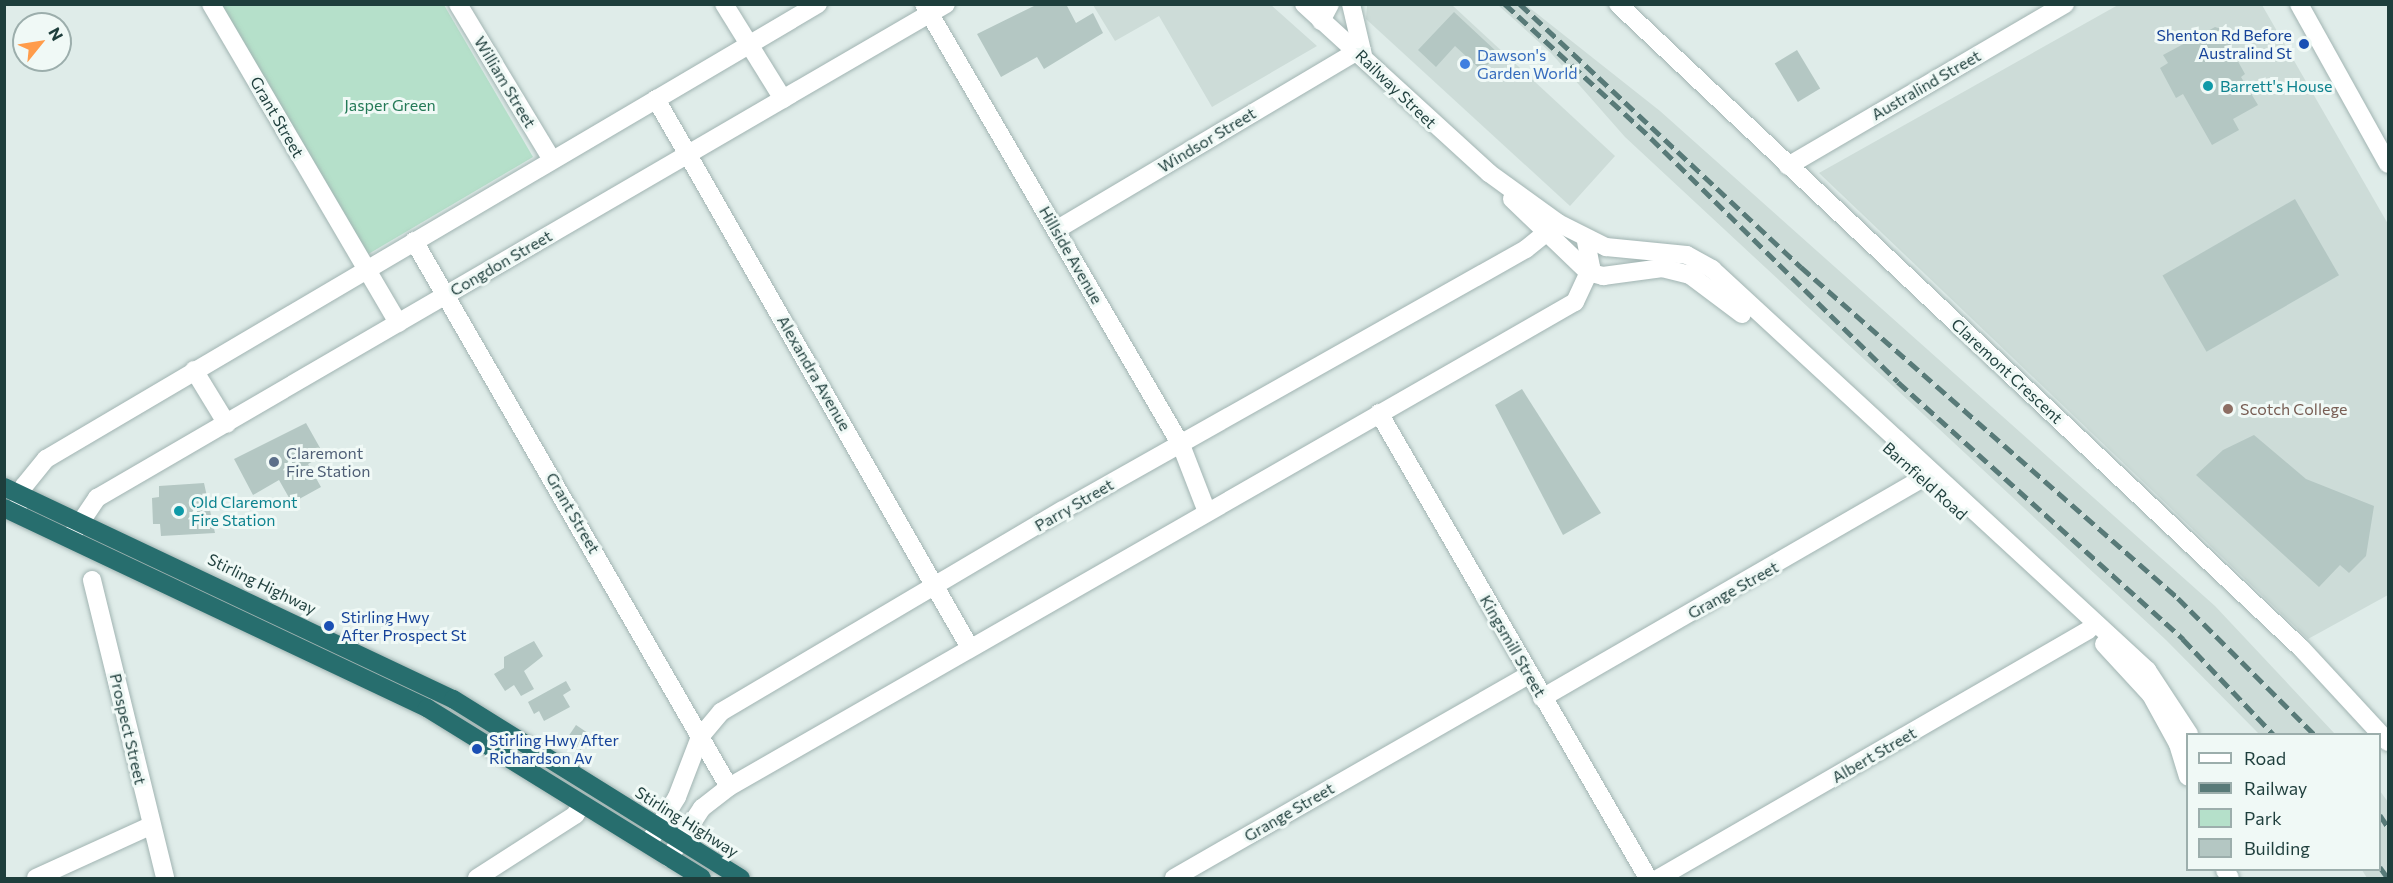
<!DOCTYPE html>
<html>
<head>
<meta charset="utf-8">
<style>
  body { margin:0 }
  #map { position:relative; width:2393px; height:883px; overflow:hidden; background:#dfece9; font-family:Commissioner,sans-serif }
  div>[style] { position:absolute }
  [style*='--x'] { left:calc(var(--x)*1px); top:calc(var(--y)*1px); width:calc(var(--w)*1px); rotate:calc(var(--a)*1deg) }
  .built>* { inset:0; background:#cddcd8 }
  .green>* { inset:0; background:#b5e0ca }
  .building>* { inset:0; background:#b4c7c3; transform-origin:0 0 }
  .roads { filter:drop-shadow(0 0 2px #a1b4b2) drop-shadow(0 0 2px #a1b4b2) }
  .street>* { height:18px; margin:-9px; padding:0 9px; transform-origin:9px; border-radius:9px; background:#fff }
  .secondary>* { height:18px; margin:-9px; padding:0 9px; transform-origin:9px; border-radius:9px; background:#fff }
  .highway>* { height:18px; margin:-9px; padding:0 9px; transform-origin:9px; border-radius:9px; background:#276e6e }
  .rail>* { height:4.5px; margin-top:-2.25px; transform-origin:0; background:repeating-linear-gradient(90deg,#587a78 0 12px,transparent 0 18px) }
  .dots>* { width:16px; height:16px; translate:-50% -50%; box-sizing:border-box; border:3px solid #f0f9f6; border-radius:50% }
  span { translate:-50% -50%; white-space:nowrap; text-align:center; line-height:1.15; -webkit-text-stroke:6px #f0f9f6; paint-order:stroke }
  .transit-label { font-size:16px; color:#164399 }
  .right { translate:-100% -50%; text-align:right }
  .left { translate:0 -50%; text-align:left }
  .shop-label { font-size:16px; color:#366cbe }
  .street-label { font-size:16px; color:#1e3e3c }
  .culture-label { font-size:16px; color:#0d838f }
  .park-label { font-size:16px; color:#247a57 }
  .education-label { font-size:16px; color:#785e54 }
  .service-label { font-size:16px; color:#4e5e75 }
  .frame { position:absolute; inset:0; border:6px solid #1e3e3c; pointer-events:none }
  .legend { position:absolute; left:2186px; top:733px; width:195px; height:138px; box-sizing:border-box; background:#f0f9f6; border:2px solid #9caeac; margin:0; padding:8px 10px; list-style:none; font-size:18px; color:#1e3e3c }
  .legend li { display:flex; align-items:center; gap:12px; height:30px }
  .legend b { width:30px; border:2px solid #9caeac }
  .north { position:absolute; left:12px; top:12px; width:60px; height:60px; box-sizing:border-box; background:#f0f9f6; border:2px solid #9caeac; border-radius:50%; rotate:60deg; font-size:16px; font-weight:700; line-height:24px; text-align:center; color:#1e3e3c }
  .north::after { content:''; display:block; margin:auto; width:21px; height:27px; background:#ff9c4b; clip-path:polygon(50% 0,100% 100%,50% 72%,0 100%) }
</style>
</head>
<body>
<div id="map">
  <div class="built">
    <div style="clip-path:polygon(1093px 5px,1271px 5px,1317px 46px,1212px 107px,1159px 16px,1115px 41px)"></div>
    <div style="clip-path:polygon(1367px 5px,1452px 5px,1615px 156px,1570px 206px,1366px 19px)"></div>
    <div style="clip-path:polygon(1498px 5px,1526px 5px,1660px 111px,2215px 606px,2335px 734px,2259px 734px,2166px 640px,1625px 137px,1551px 53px)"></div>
    <div style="clip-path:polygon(2118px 5px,2262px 5px,2388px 224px,2388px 595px,2308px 639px,1819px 173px)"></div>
    <div style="clip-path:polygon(2380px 791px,2388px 802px,2388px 878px,2367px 878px,2362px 870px,2380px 870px)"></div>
  </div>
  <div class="green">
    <div style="clip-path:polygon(218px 5px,444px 5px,533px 157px,365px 256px)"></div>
  </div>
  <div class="building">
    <div style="clip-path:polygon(1038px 4px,1066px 4px,1076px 23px,1093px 13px,1103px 33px,1044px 69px,1037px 57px,1001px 77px,977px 34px)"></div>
    <div style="clip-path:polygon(1454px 12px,1498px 53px,1482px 71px,1455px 46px,1436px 67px,1418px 50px)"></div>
    <div style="clip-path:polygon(2215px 27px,2228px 31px,2233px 39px,2230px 47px,2245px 74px,2241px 77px,2258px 105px,2233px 119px,2239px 130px,2212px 145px,2183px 94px,2176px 98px,2160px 68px,2168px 63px,2163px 55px)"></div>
    <div style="left:1797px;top:50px;width:45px;height:26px;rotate:59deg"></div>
    <div style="left:2295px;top:199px;width:88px;height:153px;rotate:60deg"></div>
    <div style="clip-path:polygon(1522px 389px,1601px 513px,1563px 535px,1495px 405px)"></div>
    <div style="clip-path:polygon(306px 423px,324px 455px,308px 464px,321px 487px,292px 503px,279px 480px,253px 495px,234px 459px)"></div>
    <div style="clip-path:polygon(2254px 435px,2306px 479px,2374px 506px,2366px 556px,2349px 573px,2340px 565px,2319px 587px,2196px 475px,2223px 450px)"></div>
    <div style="clip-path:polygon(204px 483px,215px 533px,161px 536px,160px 524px,153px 524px,152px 498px,159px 497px,159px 486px)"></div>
    <div style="clip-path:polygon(534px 641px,543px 656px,524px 671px,534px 689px,521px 696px,514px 685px,505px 691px,494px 674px,504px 668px,504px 657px)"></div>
    <div style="clip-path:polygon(566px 681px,571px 690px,563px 695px,570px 707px,544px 721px,539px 711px,534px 714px,528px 702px)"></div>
    <div style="left:576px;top:725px;width:18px;height:18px;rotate:34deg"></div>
  </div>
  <div class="roads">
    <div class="street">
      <div style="--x:211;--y:4;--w:370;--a:59.6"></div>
      <div style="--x:458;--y:4;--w:182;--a:58.9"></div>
      <div style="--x:724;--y:4;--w:112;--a:58.2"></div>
      <div style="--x:924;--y:4;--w:510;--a:59.77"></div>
      <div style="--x:1181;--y:445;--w:72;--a:68.8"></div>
      <div style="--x:1321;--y:21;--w:19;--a:-62"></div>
      <div style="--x:656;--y:99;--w:632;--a:60.23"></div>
      <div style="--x:1788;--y:166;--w:321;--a:-30.3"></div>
      <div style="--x:1056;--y:230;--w:351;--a:-30.7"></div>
      <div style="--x:414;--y:241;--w:630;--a:60.02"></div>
      <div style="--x:1379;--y:413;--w:537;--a:59.95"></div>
      <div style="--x:92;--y:580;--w:307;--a:76.2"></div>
      <div style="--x:1542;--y:698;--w:438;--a:-30"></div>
      <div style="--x:648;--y:844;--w:55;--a:-58.3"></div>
      <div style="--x:677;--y:797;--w:64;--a:-69"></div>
      <div style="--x:700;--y:737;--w:33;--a:-50"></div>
      <div style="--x:721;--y:712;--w:397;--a:-30.6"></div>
      <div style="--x:1063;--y:510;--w:531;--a:-29.41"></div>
      <div style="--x:1526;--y:249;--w:41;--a:-39.1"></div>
      <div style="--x:669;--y:858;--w:60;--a:-56.6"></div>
      <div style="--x:702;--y:808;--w:34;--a:-38"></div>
      <div style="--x:729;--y:787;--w:975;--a:-29.83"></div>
      <div style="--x:1575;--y:302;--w:38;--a:-65"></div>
      <div style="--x:1591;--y:267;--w:26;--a:-101"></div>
      <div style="--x:36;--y:878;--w:125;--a:-24.5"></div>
      <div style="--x:1174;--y:878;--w:409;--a:-29.8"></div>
      <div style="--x:1659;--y:878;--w:496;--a:-30"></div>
    </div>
    <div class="secondary">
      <div style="--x:1304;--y:4;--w:251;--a:42.4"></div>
      <div style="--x:1489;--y:173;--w:85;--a:35.9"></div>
      <div style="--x:1558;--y:223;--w:54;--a:26.6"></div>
      <div style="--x:1606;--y:247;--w:81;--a:5.6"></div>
      <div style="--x:1687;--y:255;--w:29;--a:29"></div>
      <div style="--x:1712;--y:269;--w:592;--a:42.67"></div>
      <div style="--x:2147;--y:670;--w:77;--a:56.7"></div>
      <div style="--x:1351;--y:4;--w:52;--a:76.8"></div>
      <div style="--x:1618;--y:4;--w:940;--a:43.32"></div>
      <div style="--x:2302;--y:649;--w:127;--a:47.2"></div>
      <div style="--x:2299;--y:4;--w:183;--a:60.9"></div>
      <div style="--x:1512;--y:199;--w:105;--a:43.8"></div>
      <div style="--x:1588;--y:272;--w:16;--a:15"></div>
      <div style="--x:1603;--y:276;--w:60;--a:-7.7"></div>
      <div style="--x:1662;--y:268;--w:29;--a:14"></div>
      <div style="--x:1690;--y:275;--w:65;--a:36.9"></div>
      <div style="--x:194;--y:370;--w:63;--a:58.6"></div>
      <div style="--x:17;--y:510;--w:25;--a:-74"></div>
      <div style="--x:24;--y:486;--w:35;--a:-51"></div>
      <div style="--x:46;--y:459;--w:896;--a:-30.51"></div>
      <div style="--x:72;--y:535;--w:45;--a:-56"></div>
      <div style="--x:97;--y:498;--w:982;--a:-30.19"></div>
      <div style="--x:2104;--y:644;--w:69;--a:47.3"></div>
      <div style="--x:2151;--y:695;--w:56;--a:61.1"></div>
      <div style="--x:2178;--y:744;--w:34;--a:73"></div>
      <div style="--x:2225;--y:870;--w:9;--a:58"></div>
      <div style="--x:477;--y:878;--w:117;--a:-32.7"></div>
      <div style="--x:575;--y:815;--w:13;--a:-58"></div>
    </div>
    <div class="highway">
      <div style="--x:4;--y:487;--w:497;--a:25.3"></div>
      <div style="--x:453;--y:699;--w:339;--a:31.9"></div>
      <div style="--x:4;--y:508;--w:468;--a:25.3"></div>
      <div style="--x:427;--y:708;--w:323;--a:31.7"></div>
    </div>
  </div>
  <div class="rail">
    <div style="--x:1505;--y:4;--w:198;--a:42.5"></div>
    <div style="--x:1651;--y:138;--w:347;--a:44.6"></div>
    <div style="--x:1898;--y:382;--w:384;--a:42"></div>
    <div style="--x:2183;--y:639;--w:131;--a:46.5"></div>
    <div style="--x:1520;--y:4;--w:385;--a:43.1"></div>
    <div style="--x:1801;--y:267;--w:502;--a:41.28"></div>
    <div style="--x:2178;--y:598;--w:192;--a:45"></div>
    <div style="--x:2380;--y:815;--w:14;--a:56"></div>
    <div style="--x:2380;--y:867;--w:14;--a:54"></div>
  </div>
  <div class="dots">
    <div style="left:2304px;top:44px;background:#1a4fb4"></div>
    <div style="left:1465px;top:64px;background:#3f7fe0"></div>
    <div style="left:2208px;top:86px;background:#0f9aa8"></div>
    <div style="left:2228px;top:409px;background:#8d6e63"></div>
    <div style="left:274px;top:462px;background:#5c6f8a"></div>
    <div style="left:179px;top:511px;background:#0f9aa8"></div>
    <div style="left:329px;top:626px;background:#1a4fb4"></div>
    <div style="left:477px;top:749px;background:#1a4fb4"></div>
  </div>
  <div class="transit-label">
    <span class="right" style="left:2292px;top:44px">Shenton Rd Before<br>Australind St</span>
    <span class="left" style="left:341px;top:626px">Stirling Hwy<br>After Prospect St</span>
    <span class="left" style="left:489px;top:749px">Stirling Hwy After<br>Richardson Av</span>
  </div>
  <div class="shop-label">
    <span class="left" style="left:1477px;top:64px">Dawson's<br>Garden World</span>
  </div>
  <div class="street-label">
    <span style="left:505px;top:82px;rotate:59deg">William Street</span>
    <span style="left:1926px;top:85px;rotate:-30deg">Australind Street</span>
    <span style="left:1396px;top:89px;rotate:44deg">Railway Street</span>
    <span style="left:277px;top:117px;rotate:60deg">Grant Street</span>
    <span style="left:1207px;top:140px;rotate:-31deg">Windsor Street</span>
    <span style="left:1071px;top:255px;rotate:60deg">Hillside Avenue</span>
    <span style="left:501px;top:263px;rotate:-30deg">Congdon Street</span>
    <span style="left:2007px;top:371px;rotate:43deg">Claremont Crescent</span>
    <span style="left:814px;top:373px;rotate:60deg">Alexandra Avenue</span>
    <span style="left:1925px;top:481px;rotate:42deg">Barnfield Road</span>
    <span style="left:1074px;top:505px;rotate:-30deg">Parry Street</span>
    <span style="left:573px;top:513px;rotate:60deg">Grant Street</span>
    <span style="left:262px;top:584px;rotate:26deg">Stirling Highway</span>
    <span style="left:1733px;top:590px;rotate:-29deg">Grange Street</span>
    <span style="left:1513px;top:646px;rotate:60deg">Kingsmill Street</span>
    <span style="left:128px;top:729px;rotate:77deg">Prospect Street</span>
    <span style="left:1874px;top:755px;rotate:-30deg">Albert Street</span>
    <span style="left:1289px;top:812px;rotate:-30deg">Grange Street</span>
    <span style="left:687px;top:822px;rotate:32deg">Stirling Highway</span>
  </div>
  <div class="culture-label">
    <span class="left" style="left:2220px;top:86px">Barrett's House</span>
    <span class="left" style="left:191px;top:511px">Old Claremont<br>Fire Station</span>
  </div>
  <div class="park-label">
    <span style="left:390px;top:105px">Jasper Green</span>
  </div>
  <div class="education-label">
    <span class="left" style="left:2240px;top:409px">Scotch College</span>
  </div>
  <div class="service-label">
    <span class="left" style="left:286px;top:462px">Claremont<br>Fire Station</span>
  </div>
  <div class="frame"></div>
  <ul class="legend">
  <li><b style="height:8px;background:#fff"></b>Road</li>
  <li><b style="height:8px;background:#587a78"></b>Railway</li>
  <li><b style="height:16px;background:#b5e0ca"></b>Park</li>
  <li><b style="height:16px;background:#b4c7c3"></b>Building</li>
  </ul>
  <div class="north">N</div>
</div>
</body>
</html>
